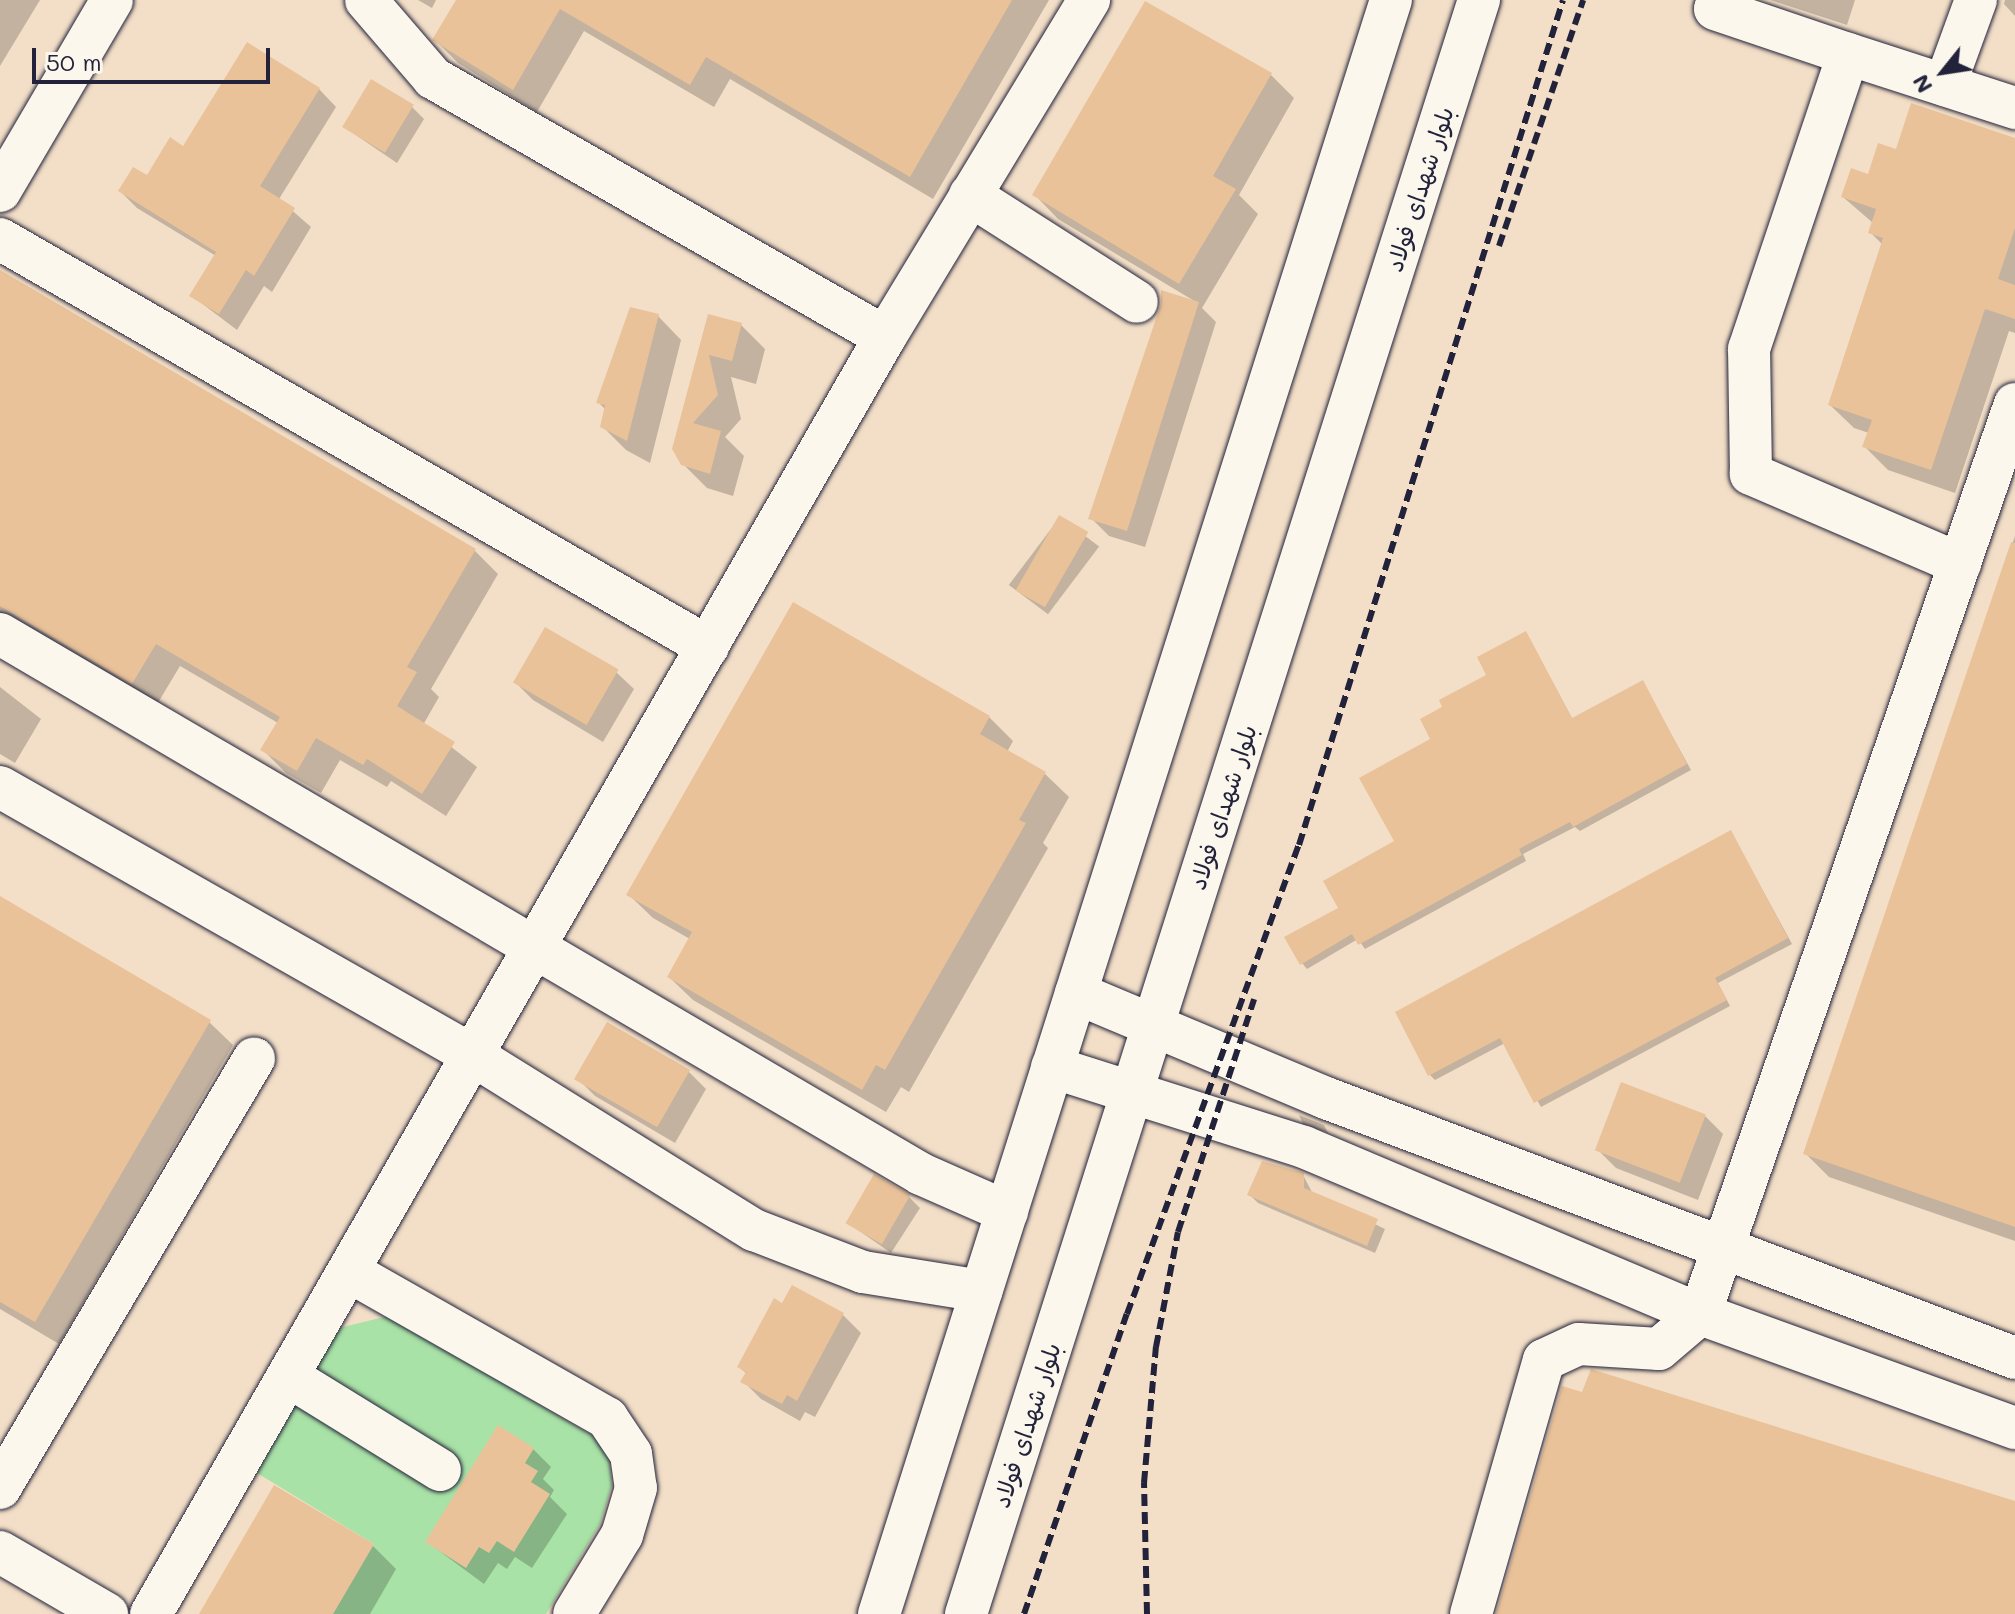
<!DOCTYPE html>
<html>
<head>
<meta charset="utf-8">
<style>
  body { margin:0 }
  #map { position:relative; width:2015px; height:1614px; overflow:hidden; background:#f7ecdb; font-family:Mali,"Playpen Sans Arabic",sans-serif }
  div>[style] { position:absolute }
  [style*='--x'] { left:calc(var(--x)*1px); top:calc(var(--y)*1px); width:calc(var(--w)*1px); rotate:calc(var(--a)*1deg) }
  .built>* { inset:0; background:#f3dfc7; transform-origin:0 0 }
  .green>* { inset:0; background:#a9e2a6 }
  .shadow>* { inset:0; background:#0003; transform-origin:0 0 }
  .building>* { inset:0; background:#e9c299; transform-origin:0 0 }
  .roads { filter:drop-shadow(0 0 2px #22223b) drop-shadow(0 0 2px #22223b) }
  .minor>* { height:42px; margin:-21px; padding:0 21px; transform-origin:21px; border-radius:21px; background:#fbf7ec }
  .rail>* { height:6px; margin-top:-3px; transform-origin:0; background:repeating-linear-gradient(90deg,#22223b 0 12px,transparent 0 18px) }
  span { translate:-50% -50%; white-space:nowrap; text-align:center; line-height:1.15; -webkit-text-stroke:6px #fbf7ec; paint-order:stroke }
  .street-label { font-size:24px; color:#22223b }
  .north { position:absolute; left:1903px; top:32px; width:80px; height:80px; -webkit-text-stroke:6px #fbf7ec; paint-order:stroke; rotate:240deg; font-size:22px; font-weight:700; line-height:32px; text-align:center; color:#22223b }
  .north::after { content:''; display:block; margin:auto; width:28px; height:36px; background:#22223b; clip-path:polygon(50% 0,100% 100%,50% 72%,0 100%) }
  .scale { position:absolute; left:32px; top:48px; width:238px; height:36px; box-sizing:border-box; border:4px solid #22223b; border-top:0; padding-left:10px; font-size:24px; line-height:28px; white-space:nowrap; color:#22223b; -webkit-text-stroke:6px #fbf7ec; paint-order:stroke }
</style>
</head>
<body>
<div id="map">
  <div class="built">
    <div style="left:0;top:0;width:2015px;height:1614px"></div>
  </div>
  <div class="green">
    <div style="clip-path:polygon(388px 1316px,595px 1437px,609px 1457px,612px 1485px,600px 1524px,546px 1614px,333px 1614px,374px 1544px,257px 1473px,339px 1328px)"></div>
  </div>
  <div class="shadow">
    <div style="clip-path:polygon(0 0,40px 0,0 66px)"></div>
    <div style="clip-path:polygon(418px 0,436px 0,432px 8px)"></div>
    <div style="clip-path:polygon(458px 0,1049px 0,933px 199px,730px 79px,714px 107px,584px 31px,537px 112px,458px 63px,435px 40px)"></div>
    <div style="clip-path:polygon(1770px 0,1855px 0,1847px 25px)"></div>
    <div style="clip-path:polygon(2005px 0,2015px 0,2015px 16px,2004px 4px)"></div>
    <div style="clip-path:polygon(248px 45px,319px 89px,336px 107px,279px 199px,311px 227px,272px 292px,264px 286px,237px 330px,192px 296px,216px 256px,137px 208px,120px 191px,147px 178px,184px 148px)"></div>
    <div style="clip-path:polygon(1271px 75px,1294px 98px,1239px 195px,1258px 214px,1202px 308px,1216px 322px,1145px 547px,1109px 536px,1091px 518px,1196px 302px,1058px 219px,1035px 195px)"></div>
    <div style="clip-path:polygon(412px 107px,424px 119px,397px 163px,344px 127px)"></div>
    <div style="clip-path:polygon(2015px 140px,2015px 333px,2009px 331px,1955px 493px,1888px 470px,1865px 447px,1869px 433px,1854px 428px,1830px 405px,1883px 245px,1870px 232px,1873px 223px,1843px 197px,1897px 151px)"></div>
    <div style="clip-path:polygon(0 273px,475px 551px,498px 574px,431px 689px,439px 697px,423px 725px,477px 767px,446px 816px,391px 781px,387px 787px,340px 760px,321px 793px,286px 773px,263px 750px,278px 723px,180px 666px,156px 706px,0 614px)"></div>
    <div style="clip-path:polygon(658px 316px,681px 340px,650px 463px,626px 450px,602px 426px,606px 410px,598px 402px)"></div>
    <div style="clip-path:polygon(709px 316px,741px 325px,765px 349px,756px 384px,731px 377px,741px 419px,725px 437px,744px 456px,733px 496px,707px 488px,683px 464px)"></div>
    <div style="left:1060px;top:517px;width:49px;height:85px;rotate:37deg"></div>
    <div style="clip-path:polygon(2015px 536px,2015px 1241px,1829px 1177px,1806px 1154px)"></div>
    <div style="clip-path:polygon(1526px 633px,1573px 720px,1643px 683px,1691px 770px,1580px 831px,1575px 827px,1523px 854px,1526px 861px,1365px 949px,1358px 939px,1307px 969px,1302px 963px,1397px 842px,1445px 708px,1489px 676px)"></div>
    <div style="clip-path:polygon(616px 672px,634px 689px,603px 742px,533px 700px,515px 682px)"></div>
    <div style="clip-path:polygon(0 687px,41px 719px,15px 763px,0 754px)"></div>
    <div style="clip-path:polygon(989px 717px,1013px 741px,1007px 752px,1045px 774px,1069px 797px,1043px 843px,1048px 848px,909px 1092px,901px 1087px,886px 1112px,693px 1000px,669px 977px,690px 939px,653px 918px,629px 895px)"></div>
    <div style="clip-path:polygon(1731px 832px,1792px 944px,1718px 983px,1730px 1006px,1541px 1107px,1505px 1043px,1435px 1080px,1430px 1075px)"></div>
    <div style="clip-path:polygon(0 898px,209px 1022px,233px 1045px,59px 1344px,0 1309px)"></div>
    <div style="clip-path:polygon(688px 1071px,706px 1089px,675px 1143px,595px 1096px,577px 1078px)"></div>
    <div style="clip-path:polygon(1299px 1115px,1324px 1125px,1328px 1133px,1303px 1124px)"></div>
    <div style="clip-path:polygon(1705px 1116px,1723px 1134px,1698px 1200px,1616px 1168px,1598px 1150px)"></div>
    <div style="clip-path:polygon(1303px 1175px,1313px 1194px,1385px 1229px,1375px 1253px,1258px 1203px,1250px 1195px)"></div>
    <div style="clip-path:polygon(909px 1197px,920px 1208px,891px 1253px,848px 1223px)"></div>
    <div style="clip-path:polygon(783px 1306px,843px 1315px,861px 1333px,815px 1417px,805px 1412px,800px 1421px,761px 1399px,743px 1381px,747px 1374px,739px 1367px)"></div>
    <div style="clip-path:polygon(533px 1449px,551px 1467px,543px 1479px,554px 1490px,550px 1497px,567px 1514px,532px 1568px,515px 1557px,507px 1569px,498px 1563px,484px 1584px,427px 1542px)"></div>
    <div style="clip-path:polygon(373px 1546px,396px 1569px,370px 1614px,202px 1614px)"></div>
  </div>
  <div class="building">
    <div style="clip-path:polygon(456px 0,1012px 0,910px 177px,706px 57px,690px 85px,560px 9px,513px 90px,432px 40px)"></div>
    <div style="clip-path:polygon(1145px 1px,1272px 73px,1213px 176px,1236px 189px,1179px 284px,1032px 195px)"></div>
    <div style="clip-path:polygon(247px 42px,320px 88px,260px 186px,295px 208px,254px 276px,246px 270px,219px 314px,189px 296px,216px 252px,118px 191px,133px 167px,147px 175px,170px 137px,183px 146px)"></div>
    <div style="left:371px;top:79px;width:50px;height:56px;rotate:31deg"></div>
    <div style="clip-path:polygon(1911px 103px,2015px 138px,2015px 228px,1998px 279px,2015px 285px,2015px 319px,1985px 309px,1931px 470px,1862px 447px,1872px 420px,1828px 405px,1883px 238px,1868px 233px,1876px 209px,1841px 197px,1851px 168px,1868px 174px,1878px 143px,1896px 149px)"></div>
    <div style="clip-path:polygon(0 270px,476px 549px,407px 667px,417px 672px,397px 706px,455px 742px,422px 794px,367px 759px,363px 765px,316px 738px,297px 771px,260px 750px,280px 717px,156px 644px,132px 684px,0 606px)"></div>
    <div style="clip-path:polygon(1161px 290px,1199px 302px,1127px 531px,1088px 519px,1161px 304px)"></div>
    <div style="clip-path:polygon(630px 307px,659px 314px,627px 441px,600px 427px,605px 405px,596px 403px)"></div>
    <div style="clip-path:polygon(708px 314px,742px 323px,732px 361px,709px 355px,718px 395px,693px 423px,721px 431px,710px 474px,681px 465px,672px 449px)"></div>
    <div style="left:1059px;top:515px;width:34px;height:87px;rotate:30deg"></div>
    <div style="clip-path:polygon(2011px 542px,2015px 543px,2015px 1227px,1803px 1154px)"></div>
    <div style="clip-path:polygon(793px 602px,990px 716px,980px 734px,1046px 772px,1019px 820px,1026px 823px,885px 1070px,876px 1065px,862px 1090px,667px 977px,692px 932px,626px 895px)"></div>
    <div style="left:545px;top:627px;width:85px;height:64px;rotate:30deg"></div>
    <div style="clip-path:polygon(1526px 631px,1572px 718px,1643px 680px,1687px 764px,1573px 827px,1570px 822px,1519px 849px,1522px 855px,1358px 945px,1352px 934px,1300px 965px,1284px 937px,1338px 908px,1323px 881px,1394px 841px,1359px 778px,1430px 739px,1420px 719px,1442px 707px,1439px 700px,1486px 675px,1477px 657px)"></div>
    <div style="clip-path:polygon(1731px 830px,1788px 938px,1715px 978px,1727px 1000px,1534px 1103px,1500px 1038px,1428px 1076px,1395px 1012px)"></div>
    <div style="clip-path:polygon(0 896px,211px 1020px,35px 1322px,0 1302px)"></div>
    <div style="left:607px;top:1022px;width:96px;height:66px;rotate:30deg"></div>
    <div style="left:1621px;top:1082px;width:91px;height:73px;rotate:21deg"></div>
    <div style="clip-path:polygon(1262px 1161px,1304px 1173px,1304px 1188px,1378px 1219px,1367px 1246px,1247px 1195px)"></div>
    <div style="left:874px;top:1174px;width:42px;height:57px;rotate:30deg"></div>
    <div style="clip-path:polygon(792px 1285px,844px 1313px,797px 1401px,787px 1395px,782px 1404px,740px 1382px,746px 1372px,737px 1367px,774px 1298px,782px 1303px)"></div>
    <div style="clip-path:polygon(1591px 1369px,2015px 1501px,2015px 1614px,1496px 1614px,1562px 1386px,1582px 1392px)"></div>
    <div style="clip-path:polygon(498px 1425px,534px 1448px,525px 1463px,538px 1471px,531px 1482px,550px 1494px,514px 1552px,497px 1541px,489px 1553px,479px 1547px,466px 1568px,425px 1542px)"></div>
    <div style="clip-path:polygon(274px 1485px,374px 1544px,333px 1614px,199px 1614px)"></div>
  </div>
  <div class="roads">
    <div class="minor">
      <div style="--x:366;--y:0;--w:103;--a:49.3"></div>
      <div style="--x:433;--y:78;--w:521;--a:29.81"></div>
      <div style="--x:1718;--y:0;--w:9;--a:108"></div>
      <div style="--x:1715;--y:9;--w:140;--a:18.7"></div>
      <div style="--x:1945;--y:85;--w:90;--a:-70"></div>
      <div style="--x:0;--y:191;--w:221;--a:-59.6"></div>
      <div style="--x:970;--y:195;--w:198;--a:32.6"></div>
      <div style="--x:0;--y:239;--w:817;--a:29.95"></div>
      <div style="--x:1960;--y:564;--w:228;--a:-156.7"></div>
      <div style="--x:1751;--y:474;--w:125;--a:-90.9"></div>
      <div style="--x:1749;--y:349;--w:311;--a:-71.4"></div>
      <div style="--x:1848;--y:54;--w:176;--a:17.9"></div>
      <div style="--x:0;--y:634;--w:1068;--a:30.38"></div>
      <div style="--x:921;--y:1174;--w:94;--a:23.8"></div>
      <div style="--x:0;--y:787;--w:545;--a:29.58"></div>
      <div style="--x:474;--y:1056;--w:330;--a:31.9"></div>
      <div style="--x:754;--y:1230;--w:117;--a:21.1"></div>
      <div style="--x:863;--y:1272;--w:120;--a:9.1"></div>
      <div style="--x:1076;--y:993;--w:271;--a:22.8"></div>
      <div style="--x:1326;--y:1098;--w:736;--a:20.67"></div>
      <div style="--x:1052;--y:1067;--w:264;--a:17.6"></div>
      <div style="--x:1304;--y:1147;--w:430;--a:22.9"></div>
      <div style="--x:1700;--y:1314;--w:335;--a:19.9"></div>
      <div style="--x:350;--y:1272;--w:296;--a:29.6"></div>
      <div style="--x:607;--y:1418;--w:43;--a:56.3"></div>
      <div style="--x:631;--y:1454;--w:34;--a:82"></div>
      <div style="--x:636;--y:1488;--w:49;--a:106.6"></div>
      <div style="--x:622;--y:1535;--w:92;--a:121.3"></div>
      <div style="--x:291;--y:1378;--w:175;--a:31.7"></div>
      <div style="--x:0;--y:1488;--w:499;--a:-59.4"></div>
      <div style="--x:0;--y:1552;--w:124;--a:30.1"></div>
      <div style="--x:151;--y:1614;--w:1473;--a:-60.11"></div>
      <div style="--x:885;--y:337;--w:394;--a:-58.8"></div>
      <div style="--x:879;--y:1614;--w:1693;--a:-72.4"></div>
      <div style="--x:966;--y:1614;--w:1694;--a:-72.37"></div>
      <div style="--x:1471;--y:1614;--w:264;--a:-74"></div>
      <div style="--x:1544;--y:1360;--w:38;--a:-25"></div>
      <div style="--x:1579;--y:1344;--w:80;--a:3.6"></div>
      <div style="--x:1659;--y:1349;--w:54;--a:-40.5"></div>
      <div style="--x:1700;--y:1314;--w:963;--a:-70.91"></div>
    </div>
  </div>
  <div class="rail">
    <div style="--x:1499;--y:246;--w:260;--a:-71.1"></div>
    <div style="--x:1024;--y:1614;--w:317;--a:-71.1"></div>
    <div style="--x:1127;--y:1314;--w:500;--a:-69.9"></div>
    <div style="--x:1299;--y:845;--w:885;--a:-72.65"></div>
    <div style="--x:1147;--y:1614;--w:131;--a:-91.3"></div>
    <div style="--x:1144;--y:1483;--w:137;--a:-85"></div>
    <div style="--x:1156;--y:1347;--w:117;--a:-79.2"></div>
    <div style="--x:1178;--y:1232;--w:245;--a:-71.9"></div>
  </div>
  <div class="street-label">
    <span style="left:1419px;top:189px;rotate:-72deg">بلوار شهدای فولاد</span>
    <span style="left:1222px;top:807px;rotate:-72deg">بلوار شهدای فولاد</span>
    <span style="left:1026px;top:1425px;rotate:-72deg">بلوار شهدای فولاد</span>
  </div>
  <div class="north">N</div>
  <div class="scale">50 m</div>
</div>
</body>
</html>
